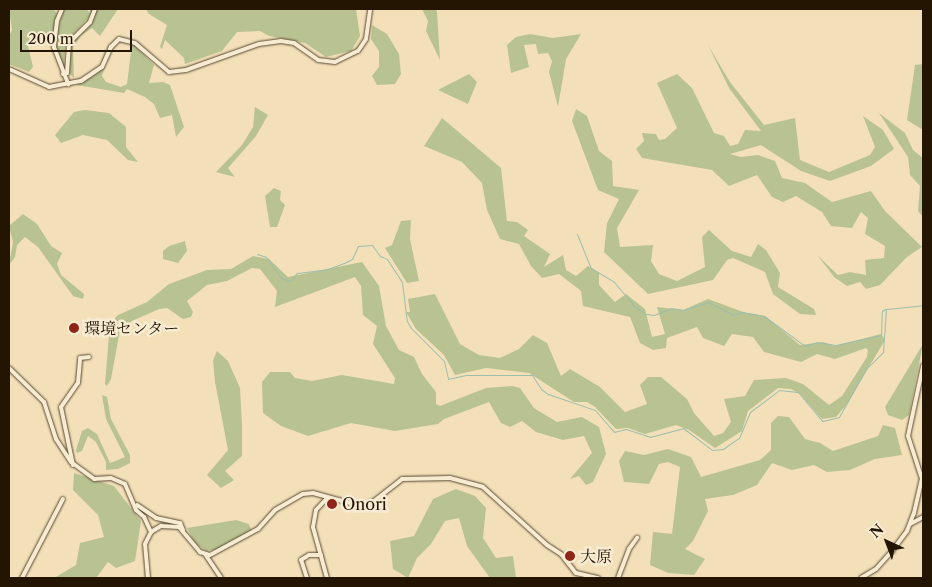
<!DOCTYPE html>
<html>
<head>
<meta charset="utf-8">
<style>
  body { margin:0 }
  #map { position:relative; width:932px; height:587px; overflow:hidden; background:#f3e0b9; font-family:"Libre Caslon Text","Noto Serif JP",serif }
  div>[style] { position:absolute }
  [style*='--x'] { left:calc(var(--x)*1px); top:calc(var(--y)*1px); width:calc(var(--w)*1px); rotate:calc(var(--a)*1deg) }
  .green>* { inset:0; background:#b9c391 }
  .stream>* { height:1px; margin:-0.5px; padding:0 0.5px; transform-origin:0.5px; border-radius:0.5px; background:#9cbeab }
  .roads { filter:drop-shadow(0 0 1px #574830) drop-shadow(0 0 1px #574830) }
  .minor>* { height:4px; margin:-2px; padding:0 2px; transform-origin:2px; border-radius:2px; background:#f7ebd2 }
  .dots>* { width:14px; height:14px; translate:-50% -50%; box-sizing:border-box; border:2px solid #f7ebd2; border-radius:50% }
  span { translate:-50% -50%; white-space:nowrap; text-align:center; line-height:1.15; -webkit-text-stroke:5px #f7ebd2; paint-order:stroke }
  .poi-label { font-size:16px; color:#231502 }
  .left { translate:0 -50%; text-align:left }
  .frame { position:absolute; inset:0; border:10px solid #231502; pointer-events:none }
  .north { position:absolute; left:862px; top:517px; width:50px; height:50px; -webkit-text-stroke:4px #f7ebd2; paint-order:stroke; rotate:317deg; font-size:14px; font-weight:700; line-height:20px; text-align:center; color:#231502 }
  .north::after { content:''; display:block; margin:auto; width:18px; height:22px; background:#231502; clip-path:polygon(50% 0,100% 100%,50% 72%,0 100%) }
  .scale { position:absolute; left:20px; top:30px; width:112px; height:22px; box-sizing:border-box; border:2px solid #231502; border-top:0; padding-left:6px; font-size:15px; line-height:18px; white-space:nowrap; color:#231502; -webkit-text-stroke:4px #f7ebd2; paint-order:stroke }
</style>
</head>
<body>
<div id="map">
  <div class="green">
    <div style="clip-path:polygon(9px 9px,53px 9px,57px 13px,52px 42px,31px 41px,32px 30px,28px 46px,33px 67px,29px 72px,9px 64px,9px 36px,12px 30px)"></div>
    <div style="clip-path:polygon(63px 9px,87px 9px,90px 14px,90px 9px,118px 9px,100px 36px,92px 28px,80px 36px,73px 48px,74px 78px,69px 73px,71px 43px,92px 24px,91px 15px,65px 44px,64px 69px,57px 49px,57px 34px)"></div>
    <div style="clip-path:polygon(146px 9px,356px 9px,360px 36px,351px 51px,326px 57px,305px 43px,269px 36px,260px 31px,237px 32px,222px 51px,185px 64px,184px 58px,165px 40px,162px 49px,160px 47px,167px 25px,149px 14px)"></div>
    <div style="clip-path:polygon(422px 9px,436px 9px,437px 12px,440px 60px,426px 31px,428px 21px)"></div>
    <div style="clip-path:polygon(372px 25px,387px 34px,399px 54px,401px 74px,395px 84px,377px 85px,372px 76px,379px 67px,379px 51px,371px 39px)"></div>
    <div style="clip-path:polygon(530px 34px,553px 38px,581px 34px,566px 59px,558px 107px,549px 72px,552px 61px,548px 53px,538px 54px,536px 44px,524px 45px,529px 67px,511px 73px,507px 45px,516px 37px)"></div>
    <div style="clip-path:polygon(132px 43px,154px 65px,149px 83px,163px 82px,170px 85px,184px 127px,176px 137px,172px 115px,160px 118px,154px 104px,145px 97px,127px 89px,124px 93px,77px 85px,105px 67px,102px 76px,106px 82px,121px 87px,127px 84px)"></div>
    <div style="clip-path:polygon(708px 45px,730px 82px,764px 125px,795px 118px,800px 160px,829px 172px,870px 155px,875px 147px,863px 116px,883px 130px,894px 149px,871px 166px,830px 181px,801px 171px,761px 145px,730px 154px,741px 157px,758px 155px,775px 161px,782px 178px,805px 183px,832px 202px,871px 191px,885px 211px,922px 247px,907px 257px,880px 285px,866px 289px,860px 282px,847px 286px,834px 277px,818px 256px,838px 275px,850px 272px,866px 275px,865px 260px,884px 258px,885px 246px,865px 234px,868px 218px,861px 212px,852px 228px,831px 226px,822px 212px,796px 196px,783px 202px,772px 197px,757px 175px,729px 186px,712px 170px,642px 158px,636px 149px,644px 141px,642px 133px,656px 134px,659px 140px,665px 139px,677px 128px,657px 83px,677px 74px,692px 88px,714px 133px,724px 136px,730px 146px,738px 144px,745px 130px,761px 131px,729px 88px)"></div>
    <div style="clip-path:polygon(923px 64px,922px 89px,923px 130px,907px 120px,915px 65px)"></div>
    <div style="clip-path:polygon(469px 74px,477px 82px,468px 104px,438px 90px)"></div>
    <div style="clip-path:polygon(255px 107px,268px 115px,256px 136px,228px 168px,235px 177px,216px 172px,242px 145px,253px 127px)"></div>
    <div style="clip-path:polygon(576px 109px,587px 116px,599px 151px,612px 161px,613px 186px,639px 190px,617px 228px,620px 247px,653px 245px,651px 261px,659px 274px,677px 281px,705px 267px,702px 237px,709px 230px,732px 251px,751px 257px,758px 244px,766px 250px,780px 273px,778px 287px,814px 309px,816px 315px,800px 314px,773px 294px,765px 272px,733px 258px,727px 260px,713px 280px,648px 294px,604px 252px,607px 223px,619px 199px,598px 190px,572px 121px)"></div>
    <div style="clip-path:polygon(85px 110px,109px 113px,126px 127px,126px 147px,138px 162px,128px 160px,107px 140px,83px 135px,61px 143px,55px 135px,74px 112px)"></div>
    <div style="clip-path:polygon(879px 113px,905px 133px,913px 150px,923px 158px,923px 217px,918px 211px,920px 186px,910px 175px,908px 157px)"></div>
    <div style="clip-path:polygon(442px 118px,501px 168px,507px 221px,517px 222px,528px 230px,524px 236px,550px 254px,544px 267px,563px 255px,566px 270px,576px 276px,588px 266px,599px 273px,599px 285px,615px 302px,626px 294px,645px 309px,652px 337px,665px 334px,657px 307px,683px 310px,708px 299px,746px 313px,765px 316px,800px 345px,823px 342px,835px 346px,881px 334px,885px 340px,847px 404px,836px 417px,822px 419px,800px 394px,791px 389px,778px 388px,748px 411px,742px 431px,715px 448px,689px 430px,676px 425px,645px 434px,628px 428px,616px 429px,595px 407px,587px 402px,574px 402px,529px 373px,486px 368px,455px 375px,444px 355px,416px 329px,406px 312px,410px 312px,408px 299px,435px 294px,460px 344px,479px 355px,500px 358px,519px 349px,533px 335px,547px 343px,561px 376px,570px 369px,600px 387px,625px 412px,647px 404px,640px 385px,648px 377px,661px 377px,687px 399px,694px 413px,714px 436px,723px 433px,731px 422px,724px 399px,745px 396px,754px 380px,786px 378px,803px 384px,829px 405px,842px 396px,867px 357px,868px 350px,866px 348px,835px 359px,817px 354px,801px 362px,764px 352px,753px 337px,732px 334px,724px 346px,703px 338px,697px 327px,667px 338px,666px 348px,653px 350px,640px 343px,630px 317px,583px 306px,581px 291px,559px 274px,542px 278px,531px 266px,519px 244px,500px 239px,487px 210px,482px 183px,462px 162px,424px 146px)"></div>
    <div style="clip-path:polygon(274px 188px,281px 191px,280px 200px,285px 205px,277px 227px,270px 227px,265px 196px)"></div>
    <div style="clip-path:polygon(23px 214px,37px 224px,51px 246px,62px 253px,57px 264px,61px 275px,84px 294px,83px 299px,73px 296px,38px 247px,25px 237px,17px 245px,15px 257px,9px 265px,13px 242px,9px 226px)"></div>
    <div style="clip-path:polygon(411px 220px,410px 239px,419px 281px,407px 283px,385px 248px,392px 245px,401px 221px)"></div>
    <div style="clip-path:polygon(185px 241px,187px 251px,178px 263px,163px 259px,163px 251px,169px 246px)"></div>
    <div style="clip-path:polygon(253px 256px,269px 259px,288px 277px,362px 262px,379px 286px,386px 326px,399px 350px,414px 357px,422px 374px,436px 392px,436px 404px,440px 406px,486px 388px,512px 386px,520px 388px,534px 408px,557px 422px,582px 417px,599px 427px,606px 454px,593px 482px,586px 485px,579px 476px,570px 479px,592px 453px,584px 436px,563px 440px,536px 432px,522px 421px,510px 427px,501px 423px,489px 402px,444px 419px,438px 424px,395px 431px,351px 423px,308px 436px,281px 426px,263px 413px,262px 382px,270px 372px,290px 372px,295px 378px,312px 381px,342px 375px,394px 384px,395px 378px,373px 344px,377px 326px,363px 315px,361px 286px,355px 277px,275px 307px,277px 291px,260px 269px,252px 268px,227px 281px,207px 285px,187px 301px,193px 312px,191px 317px,183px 319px,167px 308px,159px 309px,132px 321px,120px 330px,111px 379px,107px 386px,105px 384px,110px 323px,118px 315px,147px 302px,169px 284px,207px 270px,231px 269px)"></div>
    <div style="clip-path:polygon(923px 344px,909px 415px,902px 420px,888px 415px,885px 407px)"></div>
    <div style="clip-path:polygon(217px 351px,228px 361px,240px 388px,242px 425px,242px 456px,225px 471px,234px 480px,221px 488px,207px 475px,228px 450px,215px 382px,213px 360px)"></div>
    <div style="clip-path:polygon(102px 395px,107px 397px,111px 419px,130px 455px,130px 463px,118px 469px,106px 470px,106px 462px,96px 442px,88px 436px,82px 451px,77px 453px,76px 450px,82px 431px,88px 428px,97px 434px,110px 463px,125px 457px,106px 419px)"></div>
    <div style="clip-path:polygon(778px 416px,789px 417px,805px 439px,820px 443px,833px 451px,878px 436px,883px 425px,895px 428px,902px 455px,875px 459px,850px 470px,827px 472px,814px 465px,792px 470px,772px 463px,757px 485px,733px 495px,705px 499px,708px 511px,693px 541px,685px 549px,705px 559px,694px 575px,668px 573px,650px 565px,653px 532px,672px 534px,680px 467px,668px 462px,659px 464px,649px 484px,624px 482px,619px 461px,625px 451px,644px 455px,668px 449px,691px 457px,701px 477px,760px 460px,771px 450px,771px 423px)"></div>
    <div style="clip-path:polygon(74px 473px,114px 486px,141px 521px,135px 561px,116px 568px,108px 562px,96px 578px,54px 578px,76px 565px,80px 543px,104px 537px,98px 515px,73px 490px)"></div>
    <div style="clip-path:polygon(456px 489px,475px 496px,486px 508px,483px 538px,496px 558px,513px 556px,516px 578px,490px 578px,467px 546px,459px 518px,445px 521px,431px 544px,417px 558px,408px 578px,393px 569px,390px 541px,414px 536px,433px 499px)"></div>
    <div style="clip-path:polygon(236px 520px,249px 524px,252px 533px,220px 549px,206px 551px,194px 542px,187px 528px)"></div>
  </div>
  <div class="stream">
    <div style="--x:577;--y:234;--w:37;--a:68"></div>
    <div style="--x:591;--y:268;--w:27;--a:31"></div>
    <div style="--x:614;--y:282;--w:31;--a:50"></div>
    <div style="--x:634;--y:306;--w:14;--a:34"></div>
    <div style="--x:646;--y:314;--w:8;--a:7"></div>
    <div style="--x:654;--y:315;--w:18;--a:-22"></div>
    <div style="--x:671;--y:308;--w:13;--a:9"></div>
    <div style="--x:684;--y:310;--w:25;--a:-18"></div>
    <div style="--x:708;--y:302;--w:28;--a:27"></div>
    <div style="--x:733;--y:315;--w:9;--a:-18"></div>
    <div style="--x:742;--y:312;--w:22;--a:10"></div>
    <div style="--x:764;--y:316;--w:51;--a:36.2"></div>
    <div style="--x:805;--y:346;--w:13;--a:-18"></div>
    <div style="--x:817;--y:342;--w:19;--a:9"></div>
    <div style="--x:836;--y:345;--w:46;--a:-12.5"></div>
    <div style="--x:881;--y:335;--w:24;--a:-88"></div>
    <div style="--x:882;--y:311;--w:4;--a:-34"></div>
    <div style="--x:257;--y:254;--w:9;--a:18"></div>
    <div style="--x:266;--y:257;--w:26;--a:54"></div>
    <div style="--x:281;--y:278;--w:9;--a:18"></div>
    <div style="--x:290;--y:281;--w:11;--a:-49"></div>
    <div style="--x:297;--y:273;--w:31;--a:-7"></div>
    <div style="--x:328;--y:269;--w:19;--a:-21"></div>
    <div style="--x:346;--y:262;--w:7;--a:-27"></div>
    <div style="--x:352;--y:259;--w:14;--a:-65"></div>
    <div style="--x:358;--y:246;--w:14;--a:-4"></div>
    <div style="--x:372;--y:245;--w:14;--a:54"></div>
    <div style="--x:380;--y:256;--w:8;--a:23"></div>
    <div style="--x:387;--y:259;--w:27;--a:57"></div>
    <div style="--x:402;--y:282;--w:39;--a:83"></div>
    <div style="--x:407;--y:321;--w:8;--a:60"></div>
    <div style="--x:411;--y:328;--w:47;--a:45"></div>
    <div style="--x:444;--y:361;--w:18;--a:77"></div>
    <div style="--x:448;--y:379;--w:18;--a:-13"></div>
    <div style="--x:466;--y:375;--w:66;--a:0"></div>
    <div style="--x:532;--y:375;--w:17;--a:57"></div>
    <div style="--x:541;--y:389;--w:9;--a:36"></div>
    <div style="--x:548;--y:394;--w:50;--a:18.8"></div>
    <div style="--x:595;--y:410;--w:29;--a:49"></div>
    <div style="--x:614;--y:432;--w:12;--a:-14"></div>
    <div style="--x:626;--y:429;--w:25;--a:18"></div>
    <div style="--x:650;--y:437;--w:34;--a:-15"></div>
    <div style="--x:683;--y:428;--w:36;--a:37"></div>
    <div style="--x:712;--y:450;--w:11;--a:-5"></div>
    <div style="--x:723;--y:449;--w:19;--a:-35"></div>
    <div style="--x:739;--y:438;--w:28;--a:-67"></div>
    <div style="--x:750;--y:412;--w:36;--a:-37"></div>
    <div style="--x:779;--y:390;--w:19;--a:6"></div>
    <div style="--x:798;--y:392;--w:38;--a:50"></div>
    <div style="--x:822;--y:421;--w:17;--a:-13"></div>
    <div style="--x:839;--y:417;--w:55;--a:-60.6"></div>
    <div style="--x:866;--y:369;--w:24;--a:-45"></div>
    <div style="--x:883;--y:352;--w:43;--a:-86"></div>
    <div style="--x:887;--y:309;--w:36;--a:-6"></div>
  </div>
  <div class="roads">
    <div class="minor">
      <div style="--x:62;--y:9;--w:13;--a:113"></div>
      <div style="--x:57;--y:21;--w:26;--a:97"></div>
      <div style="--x:54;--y:47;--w:40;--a:69"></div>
      <div style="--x:9;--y:69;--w:44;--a:24.2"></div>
      <div style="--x:49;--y:87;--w:33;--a:-11"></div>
      <div style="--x:81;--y:81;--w:25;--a:-34"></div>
      <div style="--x:102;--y:67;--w:22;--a:-66"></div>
      <div style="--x:111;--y:47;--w:11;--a:-45"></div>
      <div style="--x:119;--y:39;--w:16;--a:14"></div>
      <div style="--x:135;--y:43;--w:45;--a:40.5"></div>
      <div style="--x:169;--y:72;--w:17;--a:-7"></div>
      <div style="--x:186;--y:70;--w:77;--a:-19.6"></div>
      <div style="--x:259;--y:44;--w:22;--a:-8"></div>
      <div style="--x:281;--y:41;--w:13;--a:9"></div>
      <div style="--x:294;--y:43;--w:29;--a:35"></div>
      <div style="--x:318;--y:60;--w:17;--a:7"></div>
      <div style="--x:335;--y:62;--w:25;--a:-26"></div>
      <div style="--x:358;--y:51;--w:14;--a:-56"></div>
      <div style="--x:366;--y:39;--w:30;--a:-82"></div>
      <div style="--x:63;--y:74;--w:4;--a:-14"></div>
      <div style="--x:67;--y:73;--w:30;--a:-86"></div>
      <div style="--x:69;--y:43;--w:30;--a:-45"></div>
      <div style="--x:90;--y:22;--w:14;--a:-69"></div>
      <div style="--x:9;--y:368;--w:49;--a:44.2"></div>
      <div style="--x:44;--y:402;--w:39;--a:72"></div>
      <div style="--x:56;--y:439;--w:27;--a:57"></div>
      <div style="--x:71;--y:462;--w:29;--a:36"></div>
      <div style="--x:94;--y:479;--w:17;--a:-3"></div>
      <div style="--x:111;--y:478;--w:15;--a:23"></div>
      <div style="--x:125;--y:484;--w:28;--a:67"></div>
      <div style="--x:136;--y:510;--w:11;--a:41"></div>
      <div style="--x:144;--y:517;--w:17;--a:65"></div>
      <div style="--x:73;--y:465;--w:59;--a:-101.7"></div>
      <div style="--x:61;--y:407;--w:29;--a:-55"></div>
      <div style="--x:78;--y:383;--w:25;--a:-85"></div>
      <div style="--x:80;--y:358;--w:9;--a:-6"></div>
      <div style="--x:137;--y:505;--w:23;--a:34"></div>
      <div style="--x:156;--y:518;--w:25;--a:12"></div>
      <div style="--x:180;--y:523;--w:8;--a:67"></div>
      <div style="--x:910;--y:524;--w:15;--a:-28"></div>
      <div style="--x:205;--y:554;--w:29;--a:56"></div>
      <div style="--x:22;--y:578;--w:89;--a:-62.6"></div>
      <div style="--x:148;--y:578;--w:34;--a:-95"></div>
      <div style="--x:145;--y:544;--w:13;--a:-63"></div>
      <div style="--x:151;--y:532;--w:12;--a:-31"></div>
      <div style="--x:161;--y:526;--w:18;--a:3"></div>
      <div style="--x:179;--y:527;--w:33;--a:50"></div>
      <div style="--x:200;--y:552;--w:10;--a:17"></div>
      <div style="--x:210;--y:555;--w:55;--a:-28.4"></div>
      <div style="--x:258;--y:529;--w:25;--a:-48"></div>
      <div style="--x:275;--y:510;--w:32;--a:-30"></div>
      <div style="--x:303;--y:494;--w:10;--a:-6"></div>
      <div style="--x:313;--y:493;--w:50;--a:15.2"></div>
      <div style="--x:361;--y:506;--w:14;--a:-21"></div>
      <div style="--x:374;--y:501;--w:36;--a:-38"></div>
      <div style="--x:402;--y:479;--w:48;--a:-1.2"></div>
      <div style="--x:450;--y:478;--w:34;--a:15"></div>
      <div style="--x:483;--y:487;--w:86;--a:42.2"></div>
      <div style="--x:547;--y:545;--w:17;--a:33"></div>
      <div style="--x:561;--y:554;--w:24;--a:52"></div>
      <div style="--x:576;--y:573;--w:23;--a:13"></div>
      <div style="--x:307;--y:578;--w:19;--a:-108"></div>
      <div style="--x:301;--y:560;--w:9;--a:-32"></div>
      <div style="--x:309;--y:555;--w:12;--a:0"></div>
      <div style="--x:327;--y:578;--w:53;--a:-105.4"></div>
      <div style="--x:313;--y:527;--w:17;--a:-80"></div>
      <div style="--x:316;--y:510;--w:16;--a:-47"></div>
      <div style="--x:618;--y:578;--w:31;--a:-69"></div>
      <div style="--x:629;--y:549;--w:14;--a:-54"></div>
      <div style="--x:861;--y:578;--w:17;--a:-31"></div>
      <div style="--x:876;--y:569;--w:24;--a:-48"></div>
      <div style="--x:892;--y:551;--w:25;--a:-53"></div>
      <div style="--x:907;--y:531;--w:19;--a:-69"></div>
      <div style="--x:914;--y:513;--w:35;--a:-77"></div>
      <div style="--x:922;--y:479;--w:45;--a:-108"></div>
      <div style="--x:908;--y:436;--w:72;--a:-77.9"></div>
    </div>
  </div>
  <div class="dots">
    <div style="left:74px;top:328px;background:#8f2418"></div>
    <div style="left:332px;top:504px;background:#8f2418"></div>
    <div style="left:570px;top:556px;background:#8f2418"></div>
  </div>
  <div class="poi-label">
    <span class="left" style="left:84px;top:328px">環境センター</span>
    <span class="left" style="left:342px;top:504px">Onori</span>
    <span class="left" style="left:580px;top:556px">大原</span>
  </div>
  <div class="frame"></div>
  <div class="north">N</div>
  <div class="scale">200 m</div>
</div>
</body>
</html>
